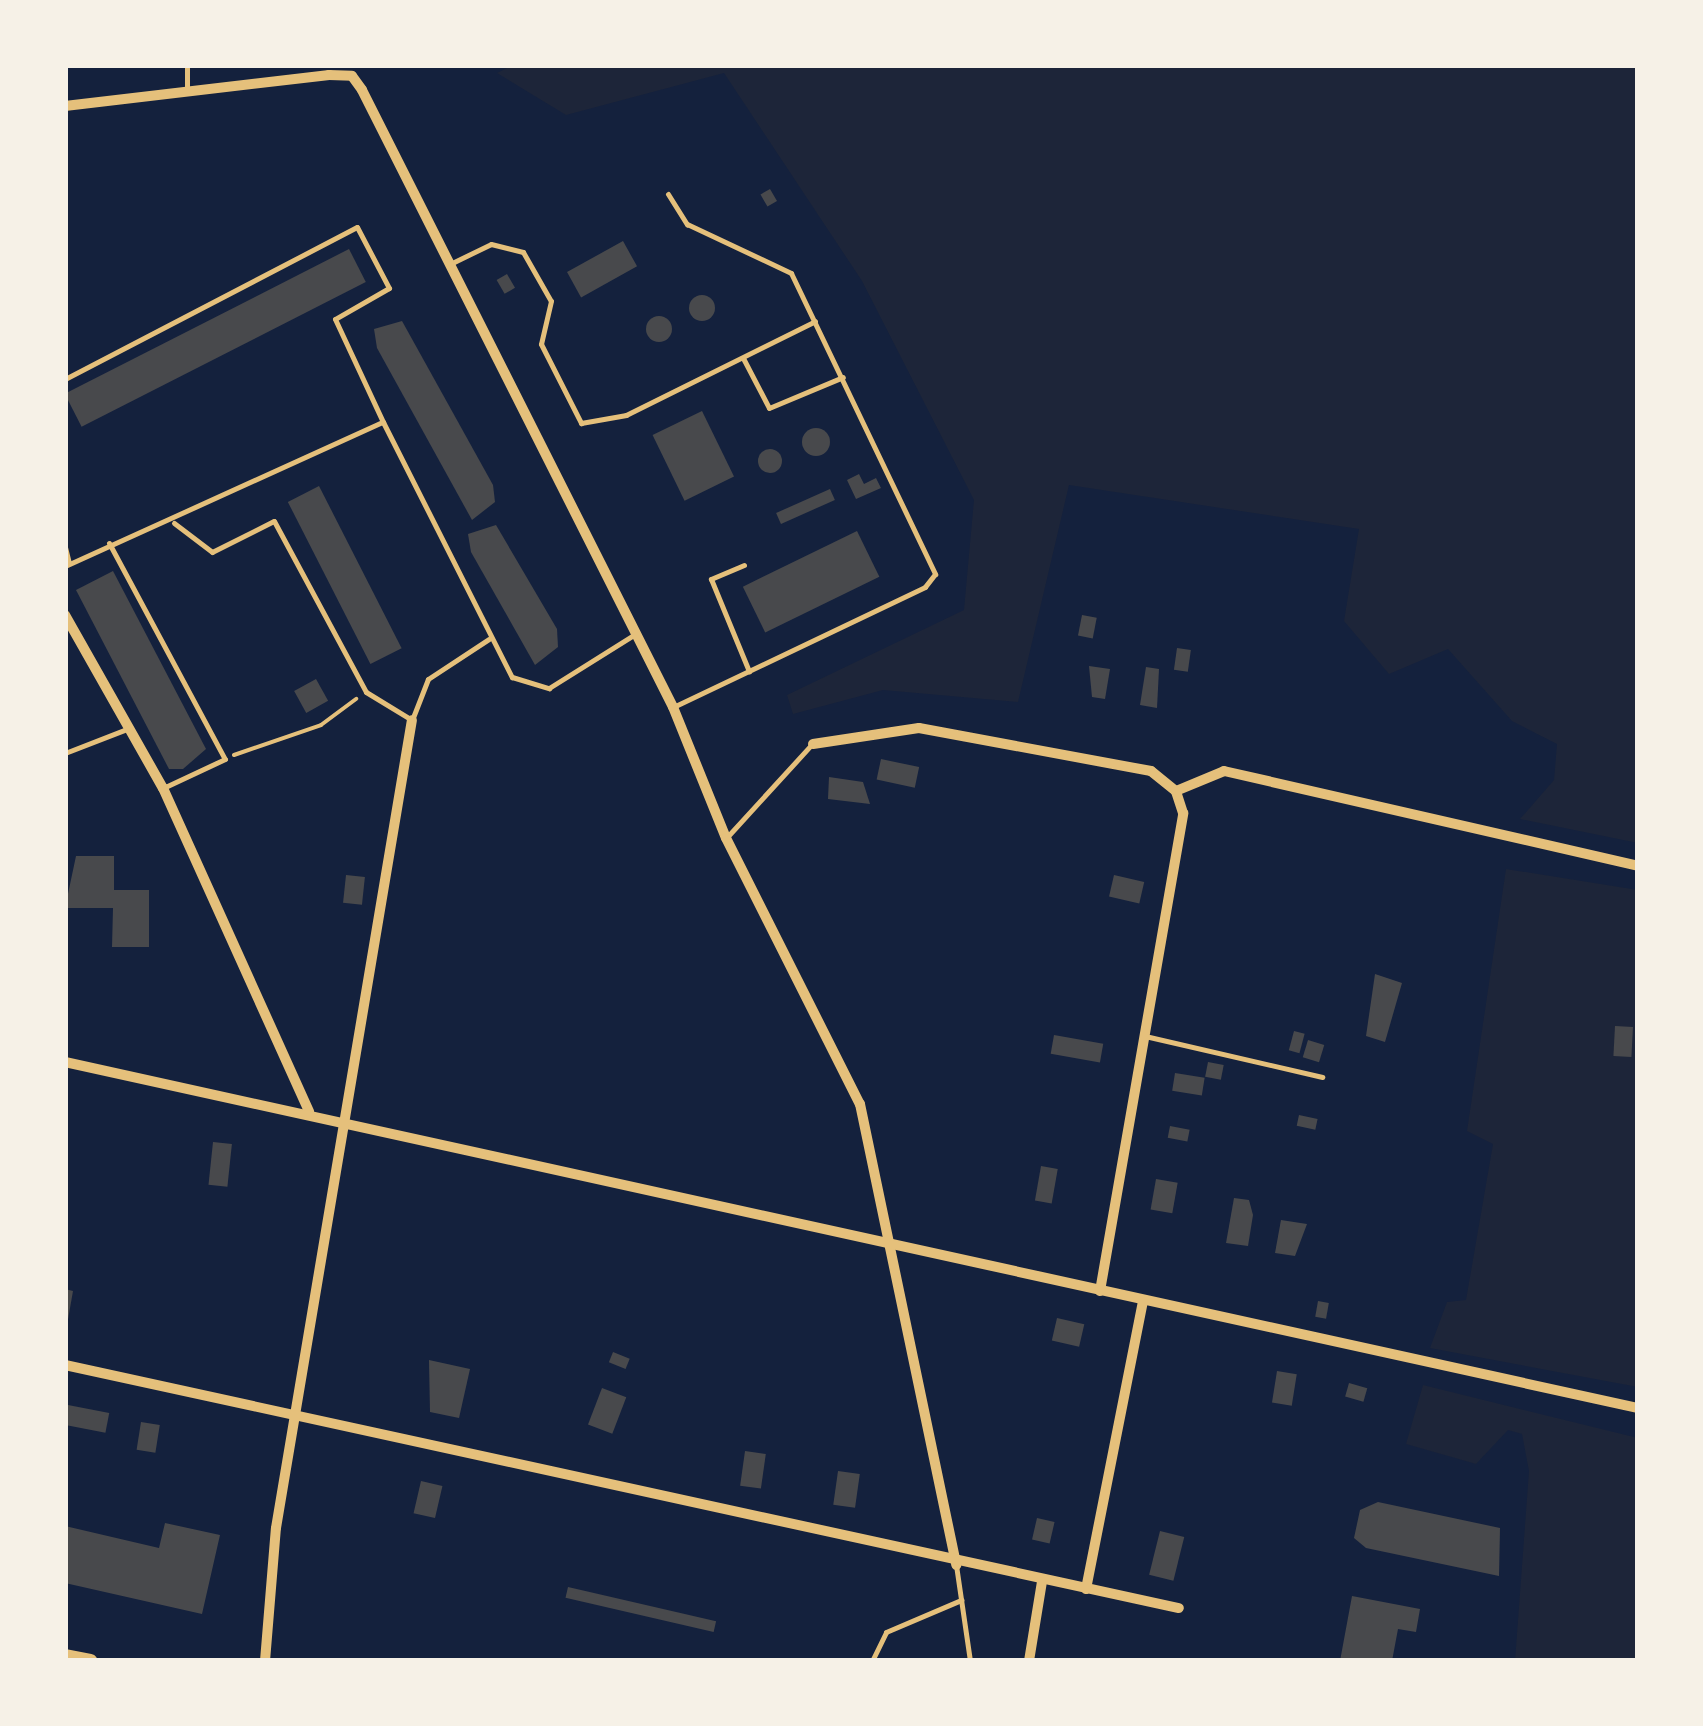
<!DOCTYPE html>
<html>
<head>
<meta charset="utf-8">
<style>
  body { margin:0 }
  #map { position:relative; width:1703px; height:1726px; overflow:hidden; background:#14213d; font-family:Inter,sans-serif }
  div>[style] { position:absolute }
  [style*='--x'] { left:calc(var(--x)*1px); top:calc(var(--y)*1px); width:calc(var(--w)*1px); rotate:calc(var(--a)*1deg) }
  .green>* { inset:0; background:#1d2539 }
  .building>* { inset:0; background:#48494c; transform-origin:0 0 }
  .round { border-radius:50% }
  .path>* { height:4px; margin:-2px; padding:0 2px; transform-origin:2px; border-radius:2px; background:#e5c07b }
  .service>* { height:5px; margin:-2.5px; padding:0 2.5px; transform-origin:2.5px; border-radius:2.5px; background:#e5c07b }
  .minor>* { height:10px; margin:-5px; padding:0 5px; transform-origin:5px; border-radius:5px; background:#e5c07b }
  .secondary>* { height:15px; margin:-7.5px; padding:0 7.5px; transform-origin:7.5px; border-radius:7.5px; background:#e5c07b }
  span { translate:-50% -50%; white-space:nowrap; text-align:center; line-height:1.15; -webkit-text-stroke:8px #f6f1e7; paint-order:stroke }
  .frame { position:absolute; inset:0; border:68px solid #f6f1e7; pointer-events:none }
</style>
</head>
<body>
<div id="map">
  <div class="green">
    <div style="clip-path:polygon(513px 65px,1638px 65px,1638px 843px,1520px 819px,1554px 780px,1557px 744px,1512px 721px,1448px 649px,1389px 674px,1344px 621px,1359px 529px,1069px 485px,1018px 702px,883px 690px,793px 714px,787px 695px,964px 610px,974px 500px,862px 281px,724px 73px,566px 115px,497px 73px)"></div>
    <div style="clip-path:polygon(1506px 869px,1638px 890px,1638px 1387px,1430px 1348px,1447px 1302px,1466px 1300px,1493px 1144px,1467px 1131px)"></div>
    <div style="clip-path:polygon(1423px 1385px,1638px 1438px,1638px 1661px,1515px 1661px,1529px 1471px,1522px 1434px,1508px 1430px,1476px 1464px,1406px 1444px)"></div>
  </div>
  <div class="building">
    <div style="left:770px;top:189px;width:14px;height:11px;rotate:60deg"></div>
    <div style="left:623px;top:241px;width:29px;height:64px;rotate:61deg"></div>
    <div style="left:349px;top:249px;width:37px;height:319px;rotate:63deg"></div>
    <div style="left:507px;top:274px;width:16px;height:12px;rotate:60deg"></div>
    <div class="round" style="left:689px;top:295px;width:26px;height:26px"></div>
    <div class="round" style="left:646px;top:316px;width:26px;height:26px"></div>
    <div style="clip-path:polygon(402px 321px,493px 485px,495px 502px,472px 520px,377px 348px,374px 329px)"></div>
    <div style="left:702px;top:411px;width:73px;height:55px;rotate:64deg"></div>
    <div class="round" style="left:802px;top:428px;width:28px;height:28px"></div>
    <div class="round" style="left:758px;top:449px;width:24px;height:24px"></div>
    <div style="clip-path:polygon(859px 474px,864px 484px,876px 478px,881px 488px,856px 499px,847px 480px)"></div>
    <div style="left:319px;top:486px;width:182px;height:35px;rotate:63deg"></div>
    <div style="left:830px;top:489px;width:12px;height:59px;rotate:66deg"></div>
    <div style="clip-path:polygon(496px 525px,557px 629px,558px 647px,535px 665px,471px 552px,468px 534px)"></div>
    <div style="left:857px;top:531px;width:51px;height:127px;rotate:64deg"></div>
    <div style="clip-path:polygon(113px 571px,206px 749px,183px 769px,169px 769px,76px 590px)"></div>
    <div style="left:1082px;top:615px;width:15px;height:21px;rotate:11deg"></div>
    <div style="left:1177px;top:648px;width:14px;height:22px;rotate:8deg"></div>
    <div style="clip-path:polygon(1089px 666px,1110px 669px,1105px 699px,1092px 697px)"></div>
    <div style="clip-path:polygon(1146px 667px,1159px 669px,1157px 708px,1140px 705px)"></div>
    <div style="left:316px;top:679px;width:25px;height:25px;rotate:61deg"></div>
    <div style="left:881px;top:759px;width:39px;height:21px;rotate:12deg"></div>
    <div style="clip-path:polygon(829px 777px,863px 782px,870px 804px,828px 799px)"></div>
    <div style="clip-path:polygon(76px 856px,114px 856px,114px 890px,149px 890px,149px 947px,112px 947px,113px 908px,65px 908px)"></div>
    <div style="left:346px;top:875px;width:19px;height:28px;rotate:6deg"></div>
    <div style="left:1114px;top:875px;width:31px;height:22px;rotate:13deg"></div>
    <div style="clip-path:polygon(1375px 974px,1402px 983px,1385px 1042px,1366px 1036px)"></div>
    <div style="left:1615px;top:1026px;width:18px;height:30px;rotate:3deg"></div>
    <div style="left:1294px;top:1031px;width:11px;height:20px;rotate:15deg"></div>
    <div style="left:1054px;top:1035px;width:50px;height:19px;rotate:10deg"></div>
    <div style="left:1308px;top:1040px;width:17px;height:18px;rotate:17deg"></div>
    <div style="left:1208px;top:1062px;width:16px;height:15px;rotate:11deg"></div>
    <div style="left:1175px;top:1073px;width:30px;height:18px;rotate:9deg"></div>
    <div style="left:1299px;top:1115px;width:19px;height:11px;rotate:12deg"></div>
    <div style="left:1170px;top:1126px;width:20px;height:12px;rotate:11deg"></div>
    <div style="left:213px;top:1142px;width:19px;height:43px;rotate:6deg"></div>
    <div style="left:1041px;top:1166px;width:17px;height:35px;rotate:10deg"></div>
    <div style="left:1156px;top:1179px;width:22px;height:31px;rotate:10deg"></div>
    <div style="clip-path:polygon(1234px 1198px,1249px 1200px,1253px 1215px,1248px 1246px,1226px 1243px)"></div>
    <div style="clip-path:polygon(1281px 1220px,1307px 1224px,1295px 1256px,1275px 1253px)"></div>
    <div style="clip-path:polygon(65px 1289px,73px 1291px,67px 1325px,65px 1325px)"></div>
    <div style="left:1318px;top:1301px;width:11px;height:16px;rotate:10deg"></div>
    <div style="left:1057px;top:1318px;width:28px;height:23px;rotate:13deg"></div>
    <div style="left:613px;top:1352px;width:18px;height:11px;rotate:22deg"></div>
    <div style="clip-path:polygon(429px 1360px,470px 1369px,459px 1418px,430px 1412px)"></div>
    <div style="left:1277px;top:1371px;width:20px;height:32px;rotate:9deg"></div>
    <div style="left:1349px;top:1383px;width:19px;height:14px;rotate:16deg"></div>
    <div style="left:602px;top:1388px;width:26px;height:39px;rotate:21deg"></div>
    <div style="left:68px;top:1405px;width:42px;height:20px;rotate:11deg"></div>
    <div style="left:141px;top:1422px;width:19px;height:28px;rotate:9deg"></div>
    <div style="left:745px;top:1451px;width:21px;height:35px;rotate:8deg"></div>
    <div style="left:838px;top:1471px;width:22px;height:34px;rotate:8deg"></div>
    <div style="left:421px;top:1481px;width:22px;height:33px;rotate:13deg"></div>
    <div style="clip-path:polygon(1378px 1502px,1500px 1528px,1499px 1576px,1366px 1548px,1354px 1538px,1360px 1510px)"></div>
    <div style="left:1037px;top:1518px;width:18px;height:22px;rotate:13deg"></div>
    <div style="clip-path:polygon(165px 1523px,220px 1535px,202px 1614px,65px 1583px,65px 1526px,159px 1548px)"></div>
    <div style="left:1160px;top:1531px;width:25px;height:45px;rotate:14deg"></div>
    <div style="left:568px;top:1587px;width:152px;height:11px;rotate:13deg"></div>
    <div style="clip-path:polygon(1352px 1596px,1420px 1609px,1416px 1632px,1398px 1629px,1392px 1661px,1340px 1661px)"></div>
  </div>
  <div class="path">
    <div style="--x:234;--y:755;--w:92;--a:-19"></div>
    <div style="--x:321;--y:725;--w:44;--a:-36.6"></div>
  </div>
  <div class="service">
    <div style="--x:187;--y:65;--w:25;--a:90"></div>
    <div style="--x:668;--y:194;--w:36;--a:58"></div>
    <div style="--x:687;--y:224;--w:115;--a:25.2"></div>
    <div style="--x:791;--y:273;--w:334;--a:64.4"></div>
    <div style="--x:935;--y:574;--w:16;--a:128"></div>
    <div style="--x:925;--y:587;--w:279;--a:154.5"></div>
    <div style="--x:452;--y:263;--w:43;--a:-26"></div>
    <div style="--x:491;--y:244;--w:33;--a:14"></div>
    <div style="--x:523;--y:252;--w:56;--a:60.3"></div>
    <div style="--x:551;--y:301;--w:44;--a:103.1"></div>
    <div style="--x:541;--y:344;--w:89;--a:63.1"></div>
    <div style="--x:581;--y:423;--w:46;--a:-10.1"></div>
    <div style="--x:626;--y:415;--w:211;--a:-26.4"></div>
    <div style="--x:743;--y:358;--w:56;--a:62.5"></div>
    <div style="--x:769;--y:408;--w:80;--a:-22.7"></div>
    <div style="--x:65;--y:379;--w:329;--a:-27.5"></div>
    <div style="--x:357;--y:227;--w:69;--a:62.3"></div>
    <div style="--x:389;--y:288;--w:62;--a:150.1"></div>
    <div style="--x:335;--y:319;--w:114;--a:65"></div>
    <div style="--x:174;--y:523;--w:48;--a:37.3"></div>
    <div style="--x:212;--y:552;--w:69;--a:-26.6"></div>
    <div style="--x:274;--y:521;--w:194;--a:61.7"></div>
    <div style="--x:366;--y:692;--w:54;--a:31.3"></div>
    <div style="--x:412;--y:720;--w:44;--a:-68.7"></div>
    <div style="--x:428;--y:679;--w:73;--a:-33.3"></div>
    <div style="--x:109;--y:543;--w:245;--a:61.8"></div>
    <div style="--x:225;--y:759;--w:66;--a:155"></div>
    <div style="--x:65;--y:547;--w:16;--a:76"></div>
    <div style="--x:744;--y:565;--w:36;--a:157"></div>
    <div style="--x:711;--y:579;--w:100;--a:67.6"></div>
    <div style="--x:65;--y:566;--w:349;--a:-24.4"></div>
    <div style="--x:383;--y:422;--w:286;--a:63.2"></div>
    <div style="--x:512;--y:677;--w:39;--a:17"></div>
    <div style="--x:549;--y:688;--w:102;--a:-32.1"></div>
    <div style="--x:65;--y:753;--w:66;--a:-21.2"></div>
    <div style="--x:728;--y:836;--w:123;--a:-47.6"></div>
    <div style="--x:1145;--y:1036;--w:182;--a:13"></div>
    <div style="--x:956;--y:1565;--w:97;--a:81.7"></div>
    <div style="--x:872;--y:1661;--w:32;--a:-64"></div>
    <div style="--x:886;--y:1632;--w:82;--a:-23.1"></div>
  </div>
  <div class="minor">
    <div style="--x:65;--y:106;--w:266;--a:-6.7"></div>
    <div style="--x:329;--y:75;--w:23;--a:2"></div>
    <div style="--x:352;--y:76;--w:17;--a:54"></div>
    <div style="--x:362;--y:90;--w:691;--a:63.25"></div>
    <div style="--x:673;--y:707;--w:141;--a:68"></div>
    <div style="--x:726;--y:838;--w:298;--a:63.3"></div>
    <div style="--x:860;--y:1104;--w:471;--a:78.2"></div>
    <div style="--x:65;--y:615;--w:199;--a:60.5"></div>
    <div style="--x:163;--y:788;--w:355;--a:65.7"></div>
    <div style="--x:813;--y:744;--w:107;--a:-8.6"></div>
    <div style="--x:919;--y:728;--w:236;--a:10.5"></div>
    <div style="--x:1151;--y:771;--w:32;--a:39"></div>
    <div style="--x:1176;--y:791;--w:52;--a:-22.6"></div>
    <div style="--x:1224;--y:771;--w:425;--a:12.9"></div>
    <div style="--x:65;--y:1062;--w:1611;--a:12.41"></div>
    <div style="--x:1100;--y:1291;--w:485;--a:-80.1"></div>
    <div style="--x:1183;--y:813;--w:23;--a:-108"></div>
    <div style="--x:65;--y:1365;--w:1140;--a:12.31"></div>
    <div style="--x:1086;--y:1589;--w:294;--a:-78.8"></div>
    <div style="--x:265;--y:1661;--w:133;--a:-85.3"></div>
    <div style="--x:276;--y:1528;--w:819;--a:-80.45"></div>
    <div style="--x:1029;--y:1661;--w:80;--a:-80.7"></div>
  </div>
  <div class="secondary">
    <div style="--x:65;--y:1656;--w:25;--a:11"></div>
  </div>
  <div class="frame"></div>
</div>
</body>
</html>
